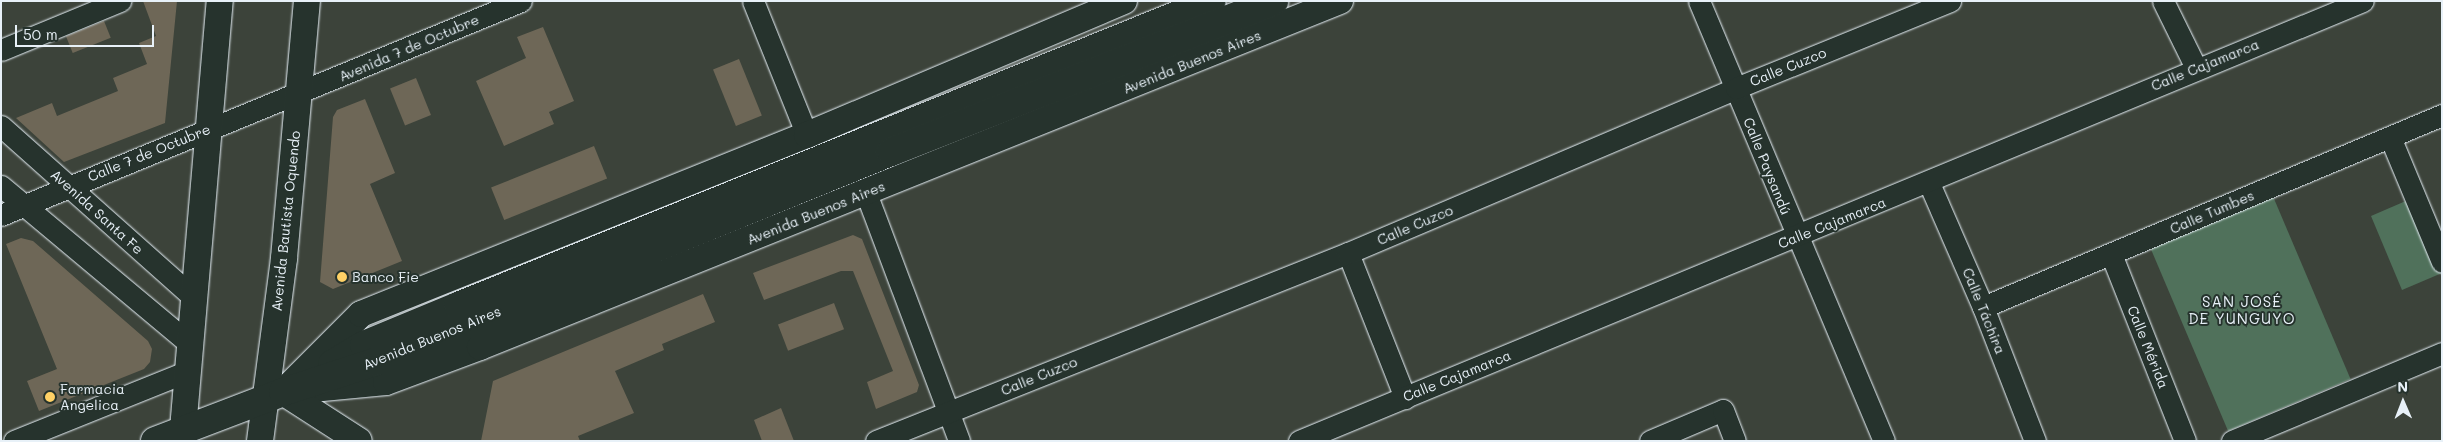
<!DOCTYPE html>
<html>
<head>
<meta charset="utf-8">
<style>
  body { margin:0 }
  #map { position:relative; width:2443px; height:442px; overflow:hidden; background:#3c433a; font-family:Mali,sans-serif }
  div>[style] { position:absolute }
  [style*='--x'] { left:calc(var(--x)*1px); top:calc(var(--y)*1px); width:calc(var(--w)*1px); rotate:calc(var(--a)*1deg) }
  .green>* { inset:0; background:#50715b; transform-origin:0 0 }
  .building>* { inset:0; background:#6e6757; transform-origin:0 0 }
  .roads { filter:drop-shadow(0 0 1px #e8f1f8) drop-shadow(0 0 1px #e8f1f8) }
  .minor>* { height:21px; margin:-10.5px; padding:0 10.5px; transform-origin:10.5px; border-radius:10.5px; background:#26332d }
  .major>* { height:26px; margin:-13px; padding:0 13px; transform-origin:13px; border-radius:13px; background:#26332d }
  .highway>* { height:28px; margin:-14px; padding:0 14px; transform-origin:14px; border-radius:14px; background:#26332d }
  .dots>* { width:14px; height:14px; translate:-50% -50%; box-sizing:border-box; border:2px solid #26332d; border-radius:50% }
  span { translate:-50% -50%; white-space:nowrap; text-align:center; line-height:1.15; -webkit-text-stroke:4px #26332d; paint-order:stroke }
  .street-label { font-size:14px; color:#e8f1f8 }
  .poi-label { font-size:14px; color:#e8f1f8 }
  .left { translate:0 -50%; text-align:left }
  .neighbourhood-label { font-size:15px; color:#e8f1f8; letter-spacing:1px }
  .frame { position:absolute; inset:0; border:2px solid #e8f1f8; pointer-events:none }
  .north { position:absolute; left:2378px; top:377px; width:50px; height:50px; -webkit-text-stroke:4px #26332d; paint-order:stroke; rotate:359deg; font-size:14px; font-weight:700; line-height:20px; text-align:center; color:#e8f1f8 }
  .north::after { content:''; display:block; margin:auto; width:18px; height:22px; background:#e8f1f8; clip-path:polygon(50% 0,100% 100%,50% 72%,0 100%) }
  .scale { position:absolute; left:15px; top:25px; width:139px; height:22px; box-sizing:border-box; border:2px solid #e8f1f8; border-top:0; padding-left:6px; font-size:15px; line-height:18px; white-space:nowrap; color:#e8f1f8; -webkit-text-stroke:4px #26332d; paint-order:stroke }
</style>
</head>
<body>
<div id="map">
  <div class="green">
    <div style="left:2272px;top:194px;width:201px;height:133px;rotate:67deg"></div>
    <div style="clip-path:polygon(2415px 197px,2442px 260px,2442px 273px,2402px 290px,2371px 216px)"></div>
  </div>
  <div class="building">
    <div style="clip-path:polygon(143px 1px,177px 1px,165px 123px,64px 162px,16px 118px,52px 103px,57px 116px,118px 91px,113px 78px,147px 64px,139px 43px,156px 36px)"></div>
    <div style="left:104px;top:21px;width:18px;height:41px;rotate:68deg"></div>
    <div style="clip-path:polygon(543px 27px,574px 101px,549px 112px,554px 124px,504px 146px,476px 81px,526px 58px,517px 37px)"></div>
    <div style="left:739px;top:59px;width:61px;height:28px;rotate:68deg"></div>
    <div style="left:416px;top:78px;width:40px;height:28px;rotate:68deg"></div>
    <div style="clip-path:polygon(365px 99px,395px 173px,370px 184px,402px 261px,333px 289px,320px 282px,333px 117px,337px 110px)"></div>
    <div style="left:594px;top:146px;width:35px;height:111px;rotate:68deg"></div>
    <div style="clip-path:polygon(853px 235px,862px 239px,919px 385px,917px 392px,876px 409px,867px 382px,893px 371px,853px 271px,841px 271px,764px 300px,753px 273px)"></div>
    <div style="clip-path:polygon(21px 238px,33px 241px,148px 341px,152px 349px,150px 362px,144px 369px,39px 411px,27px 381px,57px 369px,6px 244px)"></div>
    <div style="clip-path:polygon(703px 294px,715px 322px,662px 344px,664px 350px,615px 371px,634px 413px,578px 436px,580px 441px,481px 441px,493px 381px)"></div>
    <div style="left:834px;top:303px;width:28px;height:60px;rotate:69deg"></div>
    <div style="clip-path:polygon(781px 408px,794px 441px,762px 441px,754px 420px)"></div>
  </div>
  <div class="roads">
    <div class="minor">
      <div style="--x:753;--y:1;--w:144;--a:68.1"></div>
      <div style="--x:1699;--y:1;--w:477;--a:67.2"></div>
      <div style="--x:2163;--y:1;--w:75;--a:63.8"></div>
      <div style="--x:1;--y:50;--w:129;--a:-22.4"></div>
      <div style="--x:1;--y:126;--w:257;--a:41.7"></div>
      <div style="--x:2390;--y:137;--w:135;--a:67.4"></div>
      <div style="--x:1929;--y:183;--w:135;--a:66.5"></div>
      <div style="--x:1983;--y:307;--w:144;--a:68.8"></div>
      <div style="--x:1;--y:186;--w:245;--a:39.9"></div>
      <div style="--x:866;--y:193;--w:265;--a:69.4"></div>
      <div style="--x:1;--y:215;--w:562;--a:-22.37"></div>
      <div style="--x:1348;--y:253;--w:156;--a:68.5"></div>
      <div style="--x:2111;--y:254;--w:201;--a:68.4"></div>
      <div style="--x:1983;--y:307;--w:498;--a:-22.7"></div>
      <div style="--x:14;--y:441;--w:185;--a:-21.9"></div>
      <div style="--x:876;--y:441;--w:508;--a:-21.72"></div>
      <div style="--x:1348;--y:253;--w:422;--a:-23"></div>
      <div style="--x:1736;--y:88;--w:231;--a:-22.1"></div>
      <div style="--x:1299;--y:441;--w:1151;--a:-22.47"></div>
      <div style="--x:1650;--y:441;--w:79;--a:-23"></div>
      <div style="--x:1723;--y:410;--w:33;--a:69"></div>
      <div style="--x:2232;--y:441;--w:228;--a:-22.7"></div>
    </div>
    <div class="major">
      <div style="--x:312;--y:389;--w:74;--a:-5.4"></div>
      <div style="--x:386;--y:382;--w:100;--a:-20.4"></div>
      <div style="--x:480;--y:347;--w:927;--a:-21.92"></div>
      <div style="--x:283;--y:392;--w:110;--a:-45"></div>
      <div style="--x:361;--y:314;--w:481;--a:-21.9"></div>
      <div style="--x:807;--y:135;--w:344;--a:-22.9"></div>
      <div style="--x:283;--y:392;--w:90;--a:32.8"></div>
      <div style="--x:182;--y:441;--w:442;--a:-85.1"></div>
      <div style="--x:260;--y:441;--w:185;--a:-82.5"></div>
      <div style="--x:284;--y:258;--w:258;--a:-84.9"></div>
    </div>
    <div class="highway">
      <div style="--x:332;--y:364;--w:37;--a:-31"></div>
      <div style="--x:364;--y:345;--w:102;--a:-22.5"></div>
      <div style="--x:458;--y:306;--w:813;--a:-22.02"></div>
      <div style="--x:155;--y:441;--w:137;--a:-20.9"></div>
      <div style="--x:283;--y:392;--w:97;--a:-18.1"></div>
      <div style="--x:375;--y:362;--w:557;--a:-22.15"></div>
      <div style="--x:891;--y:152;--w:412;--a:-21.5"></div>
    </div>
  </div>
  <div class="dots">
    <div style="left:342px;top:277px;background:#ffd166"></div>
    <div style="left:50px;top:397px;background:#ffd166"></div>
  </div>
  <div class="street-label">
    <span style="left:409px;top:48px;rotate:-23deg">Avenida 7 de Octubre</span>
    <span style="left:1192px;top:62px;rotate:-22deg">Avenida Buenos Aires</span>
    <span style="left:2205px;top:65px;rotate:-22deg">Calle Cajamarca</span>
    <span style="left:1788px;top:67px;rotate:-22deg">Calle Cuzco</span>
    <span style="left:149px;top:153px;rotate:-22deg">Calle 7 de Octubre</span>
    <span style="left:1767px;top:166px;rotate:68deg">Calle Paysandú</span>
    <span style="left:97px;top:212px;rotate:42deg">Avenida Santa Fe</span>
    <span style="left:2212px;top:212px;rotate:-23deg">Calle Tumbes</span>
    <span style="left:816px;top:213px;rotate:-22deg">Avenida Buenos Aires</span>
    <span style="left:286px;top:221px;rotate:-84deg">Avenida Bautista Oquendo</span>
    <span style="left:1832px;top:223px;rotate:-22deg">Calle Cajamarca</span>
    <span style="left:1415px;top:225px;rotate:-23deg">Calle Cuzco</span>
    <span style="left:1984px;top:311px;rotate:68deg">Calle Táchira</span>
    <span style="left:432px;top:338px;rotate:-22deg">Avenida Buenos Aires</span>
    <span style="left:2148px;top:347px;rotate:68deg">Calle Mérida</span>
    <span style="left:1039px;top:376px;rotate:-22deg">Calle Cuzco</span>
    <span style="left:1457px;top:376px;rotate:-22deg">Calle Cajamarca</span>
  </div>
  <div class="poi-label">
    <span class="left" style="left:352px;top:277px">Banco Fie</span>
    <span class="left" style="left:60px;top:397px">Farmacia<br>Angelica</span>
  </div>
  <div class="neighbourhood-label">
    <span style="left:2242px;top:310px">SAN JOSÉ<br>DE YUNGUYO</span>
  </div>
  <div class="frame"></div>
  <div class="north">N</div>
  <div class="scale">50 m</div>
</div>
</body>
</html>
